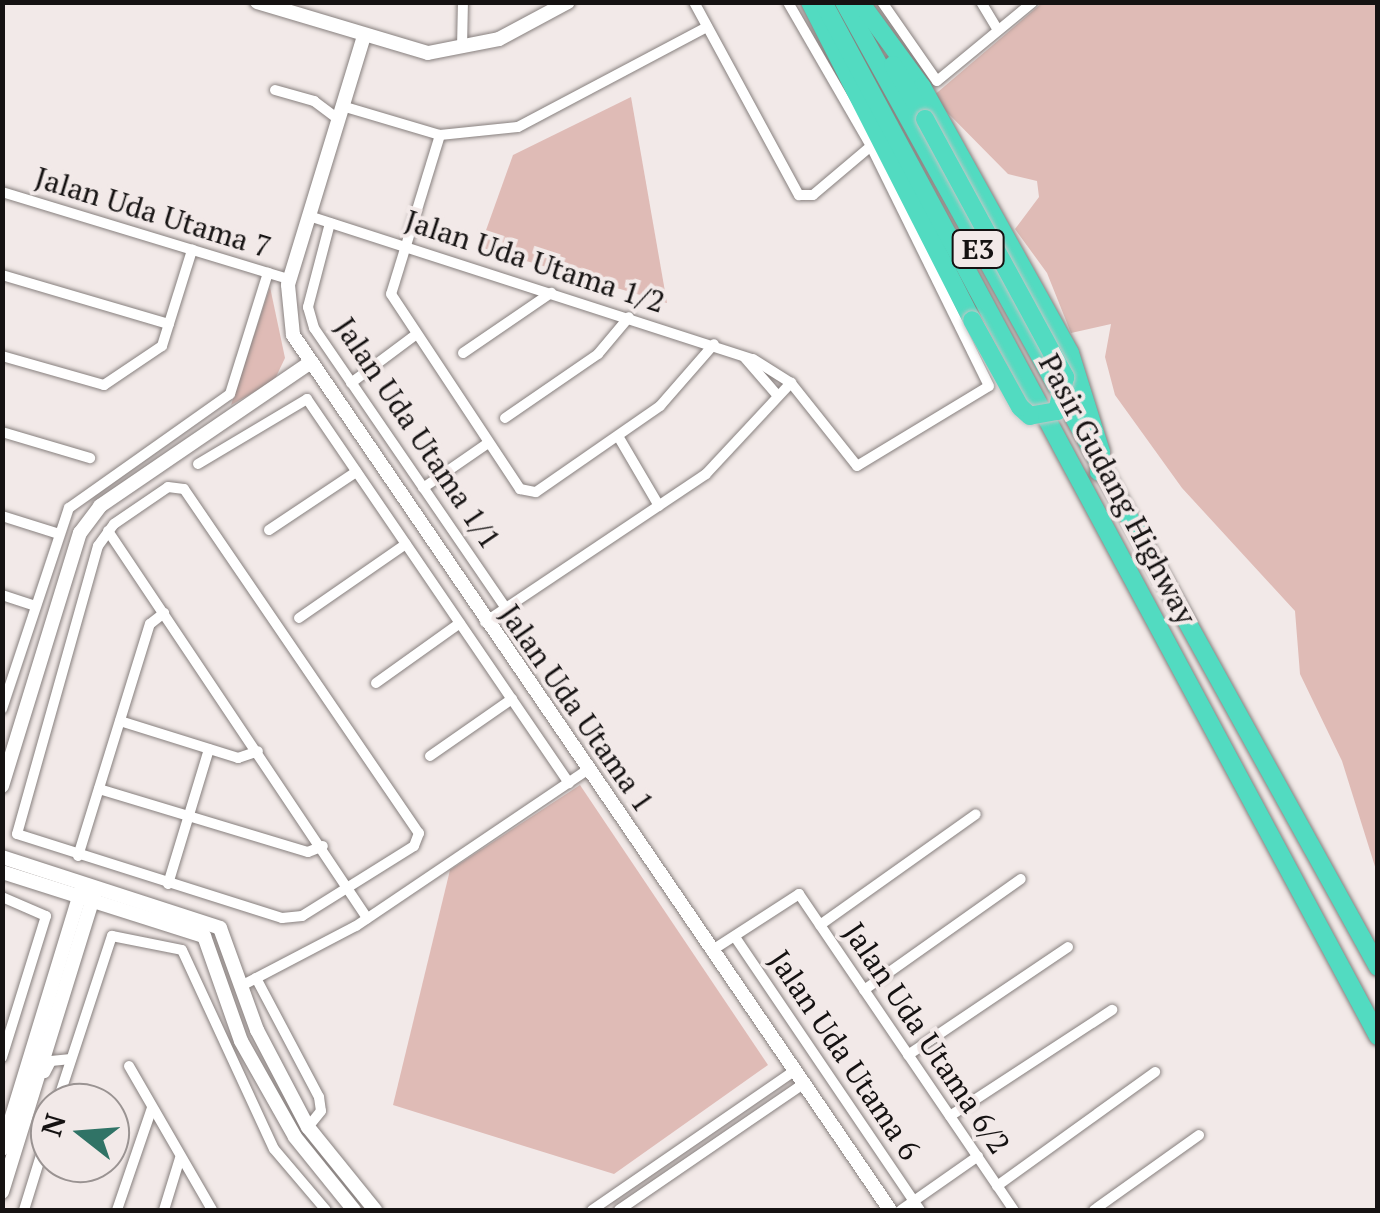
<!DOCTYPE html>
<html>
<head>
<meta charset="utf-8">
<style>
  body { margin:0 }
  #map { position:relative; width:1380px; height:1213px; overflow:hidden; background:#f2e9e8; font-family:"PT Serif",serif }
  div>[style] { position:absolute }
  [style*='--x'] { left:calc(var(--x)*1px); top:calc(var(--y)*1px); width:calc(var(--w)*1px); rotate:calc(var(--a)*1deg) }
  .green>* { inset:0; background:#dfbbb6 }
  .roads { filter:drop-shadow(0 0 2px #87807e) drop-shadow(0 0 2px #87807e) }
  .street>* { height:10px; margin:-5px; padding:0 5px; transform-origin:5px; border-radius:5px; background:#fff }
  .secondary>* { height:14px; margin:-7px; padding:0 7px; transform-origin:7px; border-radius:7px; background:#fff }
  .highway>* { height:18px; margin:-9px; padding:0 9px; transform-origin:9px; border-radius:9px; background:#52dbc1 }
  .bridges { filter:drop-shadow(0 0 2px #c7c6c6) drop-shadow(0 0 2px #c7c6c6) }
  .highway-bridge>* { height:18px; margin:-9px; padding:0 9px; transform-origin:9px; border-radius:9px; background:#52dbc1 }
  span { translate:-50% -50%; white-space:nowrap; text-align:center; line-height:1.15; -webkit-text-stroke:8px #f2e9e8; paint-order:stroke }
  .shield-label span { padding:2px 8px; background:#f2e9e8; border:2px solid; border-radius:8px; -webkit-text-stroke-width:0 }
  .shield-label { font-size:28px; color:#151212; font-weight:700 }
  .street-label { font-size:30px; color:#151212 }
  .frame { position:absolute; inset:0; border:5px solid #151212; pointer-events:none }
  .north { position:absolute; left:30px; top:1083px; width:100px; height:100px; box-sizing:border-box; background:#f2e9e8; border:2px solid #9a9392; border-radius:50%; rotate:287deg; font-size:28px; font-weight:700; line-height:40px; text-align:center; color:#151212 }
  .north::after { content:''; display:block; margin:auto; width:35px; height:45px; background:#307366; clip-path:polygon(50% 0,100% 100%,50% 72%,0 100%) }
</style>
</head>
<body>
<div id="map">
  <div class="green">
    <div style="clip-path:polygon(1042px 3px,1377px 3px,1377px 873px,1342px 761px,1300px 674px,1295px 611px,1182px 488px,1115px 395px,1105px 357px,1111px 324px,1071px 333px,1047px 273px,1015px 229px,1039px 197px,1037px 181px,1008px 174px,932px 97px)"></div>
    <div style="clip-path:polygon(631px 97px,667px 303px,480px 247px,513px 155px)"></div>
    <div style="clip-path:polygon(270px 287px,285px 358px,274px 381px,231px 405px)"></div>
    <div style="clip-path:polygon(580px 785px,768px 1065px,614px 1174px,393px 1105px,450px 870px)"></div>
  </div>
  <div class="roads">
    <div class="street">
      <div style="--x:694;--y:2;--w:220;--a:61.5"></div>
      <div style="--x:799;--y:195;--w:14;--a:0"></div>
      <div style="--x:813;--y:195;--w:76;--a:-40.2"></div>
      <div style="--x:882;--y:2;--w:96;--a:55.2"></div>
      <div style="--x:937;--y:81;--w:124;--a:-39.5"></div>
      <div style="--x:981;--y:2;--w:33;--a:59"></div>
      <div style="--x:462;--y:48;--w:46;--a:-88.8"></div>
      <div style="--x:275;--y:90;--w:41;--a:15.8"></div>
      <div style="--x:314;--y:101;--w:30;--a:37"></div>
      <div style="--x:342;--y:106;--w:102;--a:16.5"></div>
      <div style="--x:440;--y:135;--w:78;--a:-5.9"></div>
      <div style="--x:518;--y:127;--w:214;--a:-27.9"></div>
      <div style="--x:440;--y:135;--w:166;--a:107.1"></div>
      <div style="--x:391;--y:294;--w:234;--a:56.5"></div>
      <div style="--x:520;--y:489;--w:16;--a:11"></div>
      <div style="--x:536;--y:492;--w:151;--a:-34.7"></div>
      <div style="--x:660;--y:406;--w:82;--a:-48.9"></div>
      <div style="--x:2;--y:192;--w:300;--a:16.9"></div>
      <div style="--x:309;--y:216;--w:466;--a:17.9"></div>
      <div style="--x:753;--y:359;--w:45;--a:32.3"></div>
      <div style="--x:791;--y:383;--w:106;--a:51.5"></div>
      <div style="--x:857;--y:466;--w:154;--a:-31.2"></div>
      <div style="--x:989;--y:386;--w:267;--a:-116.2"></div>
      <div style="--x:871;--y:146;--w:166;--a:-120"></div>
      <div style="--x:330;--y:223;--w:87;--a:104.7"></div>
      <div style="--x:308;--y:307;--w:22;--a:74"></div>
      <div style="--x:314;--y:328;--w:340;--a:55.6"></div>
      <div style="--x:2;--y:275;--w:174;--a:16.4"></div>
      <div style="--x:463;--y:353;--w:107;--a:-34.3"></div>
      <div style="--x:2;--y:356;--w:106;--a:15.9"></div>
      <div style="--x:104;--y:385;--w:70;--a:-33.9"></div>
      <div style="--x:162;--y:346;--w:101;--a:-72.6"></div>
      <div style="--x:745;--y:358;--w:49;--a:49.1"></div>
      <div style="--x:351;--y:383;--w:79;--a:-36.7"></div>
      <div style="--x:505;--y:418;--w:113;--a:-34.5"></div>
      <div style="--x:598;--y:354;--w:48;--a:-50"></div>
      <div style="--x:2;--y:432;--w:92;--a:16.5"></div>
      <div style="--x:618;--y:436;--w:81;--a:59.6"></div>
      <div style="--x:198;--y:464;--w:127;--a:-30.8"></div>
      <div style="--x:307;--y:399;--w:465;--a:55.7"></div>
      <div style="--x:168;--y:487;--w:16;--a:7"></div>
      <div style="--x:184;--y:489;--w:417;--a:55.7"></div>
      <div style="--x:419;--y:833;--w:14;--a:111"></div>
      <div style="--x:414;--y:846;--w:132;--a:148"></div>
      <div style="--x:302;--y:916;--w:20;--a:174"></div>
      <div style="--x:282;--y:918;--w:278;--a:-162.4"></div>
      <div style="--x:17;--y:834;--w:299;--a:-74.3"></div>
      <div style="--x:98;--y:546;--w:27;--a:-54"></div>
      <div style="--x:114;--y:524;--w:65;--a:-34.4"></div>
      <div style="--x:423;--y:488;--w:79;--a:-34.7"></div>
      <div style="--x:2;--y:516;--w:57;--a:17.5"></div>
      <div style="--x:269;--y:530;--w:105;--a:-33.7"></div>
      <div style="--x:108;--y:531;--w:466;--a:56.2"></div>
      <div style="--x:2;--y:595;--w:32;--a:18"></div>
      <div style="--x:299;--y:618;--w:130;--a:-34.7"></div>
      <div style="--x:485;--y:622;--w:266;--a:-33.8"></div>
      <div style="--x:706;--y:474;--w:125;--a:-47"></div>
      <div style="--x:376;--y:683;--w:103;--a:-35.5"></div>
      <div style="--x:2;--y:709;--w:212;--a:-71.6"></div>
      <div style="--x:69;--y:508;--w:197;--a:-35.3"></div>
      <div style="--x:230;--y:394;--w:127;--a:-72.6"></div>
      <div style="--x:120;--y:721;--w:124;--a:17.4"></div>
      <div style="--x:238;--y:758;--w:21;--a:-19"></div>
      <div style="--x:430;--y:756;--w:100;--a:-34.8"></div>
      <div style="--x:99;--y:789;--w:218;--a:16.8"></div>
      <div style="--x:308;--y:852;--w:16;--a:-22"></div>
      <div style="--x:78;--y:856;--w:243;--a:-72.8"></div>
      <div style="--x:150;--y:624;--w:18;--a:-38"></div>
      <div style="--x:168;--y:884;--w:141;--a:-73.1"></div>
      <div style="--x:2;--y:897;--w:48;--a:23.4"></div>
      <div style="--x:46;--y:916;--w:148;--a:107.3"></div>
      <div style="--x:820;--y:925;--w:191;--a:-35.4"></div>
      <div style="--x:735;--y:937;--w:330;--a:55.9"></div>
      <div style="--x:711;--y:951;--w:105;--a:-32.9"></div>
      <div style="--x:799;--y:894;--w:382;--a:55.8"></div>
      <div style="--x:256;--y:978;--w:135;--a:62.1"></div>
      <div style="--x:319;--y:1097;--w:14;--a:82"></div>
      <div style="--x:321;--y:1111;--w:21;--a:129"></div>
      <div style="--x:243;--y:985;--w:127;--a:-27.6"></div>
      <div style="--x:356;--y:926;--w:279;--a:-34"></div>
      <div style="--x:864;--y:990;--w:192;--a:-35.3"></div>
      <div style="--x:908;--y:1055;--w:193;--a:-34"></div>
      <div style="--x:129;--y:1066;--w:166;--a:60"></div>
      <div style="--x:45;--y:1073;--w:13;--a:-63"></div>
      <div style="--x:51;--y:1061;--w:20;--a:-6"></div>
      <div style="--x:57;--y:1103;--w:176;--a:-71.8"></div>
      <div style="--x:112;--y:936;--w:71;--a:11.3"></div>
      <div style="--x:182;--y:950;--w:219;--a:65.2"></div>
      <div style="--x:274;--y:1149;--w:80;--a:49.6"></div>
      <div style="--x:950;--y:1116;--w:194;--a:-33.2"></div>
      <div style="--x:997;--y:1186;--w:195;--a:-35.8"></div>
      <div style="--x:24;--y:1210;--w:88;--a:-72.8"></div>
      <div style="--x:117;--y:1210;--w:108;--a:-71.1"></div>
      <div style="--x:164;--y:1210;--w:54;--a:-72.9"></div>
      <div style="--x:592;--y:1210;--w:245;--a:-34.5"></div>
      <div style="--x:619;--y:1210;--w:223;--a:-34.4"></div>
      <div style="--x:901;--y:1210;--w:94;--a:-35"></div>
      <div style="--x:1094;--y:1210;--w:129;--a:-35.5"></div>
    </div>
    <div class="secondary">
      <div style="--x:257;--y:2;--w:178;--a:16.6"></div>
      <div style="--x:428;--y:53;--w:72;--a:-11.2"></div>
      <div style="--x:499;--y:39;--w:78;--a:-28.2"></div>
      <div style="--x:364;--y:36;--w:260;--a:107"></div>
      <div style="--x:288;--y:285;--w:50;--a:84.3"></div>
      <div style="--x:293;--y:335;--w:1059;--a:55.69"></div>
      <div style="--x:2;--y:786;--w:265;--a:-72.9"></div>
      <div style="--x:80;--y:533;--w:34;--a:-53"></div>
      <div style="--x:100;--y:506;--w:252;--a:-34.3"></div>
      <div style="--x:2;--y:857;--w:229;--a:18"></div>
      <div style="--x:220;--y:928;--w:109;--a:70.1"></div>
      <div style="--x:257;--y:1030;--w:110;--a:62.3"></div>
      <div style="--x:308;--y:1127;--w:107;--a:51.1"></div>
      <div style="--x:2;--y:872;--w:212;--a:17.6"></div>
      <div style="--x:204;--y:936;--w:111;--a:70.6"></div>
      <div style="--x:241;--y:1041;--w:110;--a:60.6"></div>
      <div style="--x:295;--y:1137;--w:94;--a:51.1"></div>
      <div style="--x:2;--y:1149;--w:270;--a:-73"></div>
      <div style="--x:2;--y:1192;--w:311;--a:-72.8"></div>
    </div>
    <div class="highway">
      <div style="--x:810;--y:2;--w:357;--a:63"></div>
      <div style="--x:823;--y:2;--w:1174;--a:61.78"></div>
      <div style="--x:844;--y:2;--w:1103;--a:61.04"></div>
      <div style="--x:860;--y:2;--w:105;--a:53.9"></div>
      <div style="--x:922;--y:87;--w:304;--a:60.9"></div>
      <div style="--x:1070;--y:353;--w:104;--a:72.6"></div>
      <div style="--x:1101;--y:452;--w:20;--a:96"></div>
      <div style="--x:893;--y:65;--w:63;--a:59.3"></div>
    </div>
  </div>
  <div class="bridges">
    <div class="highway-bridge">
      <div style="--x:925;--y:119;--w:294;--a:61.5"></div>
      <div style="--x:1065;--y:377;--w:35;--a:103"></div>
      <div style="--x:1057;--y:411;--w:27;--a:170"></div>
      <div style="--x:1030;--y:416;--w:13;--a:-138"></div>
      <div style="--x:1020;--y:407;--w:99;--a:-118.9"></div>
    </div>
  </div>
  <div class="shield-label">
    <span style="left:978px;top:249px">E3</span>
  </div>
  <div class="street-label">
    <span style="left:153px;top:212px;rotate:17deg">Jalan Uda Utama 7</span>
    <span style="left:535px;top:261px;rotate:18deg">Jalan Uda Utama 1/2</span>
    <span style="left:418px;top:433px;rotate:56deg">Jalan Uda Utama 1/1</span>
    <span style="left:1118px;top:489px;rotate:62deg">Pasir Gudang Highway</span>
    <span style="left:577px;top:708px;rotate:55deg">Jalan Uda Utama 1</span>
    <span style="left:927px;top:1038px;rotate:56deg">Jalan Uda Utama 6/2</span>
    <span style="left:845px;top:1055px;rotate:56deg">Jalan Uda Utama 6</span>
  </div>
  <div class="frame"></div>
  <div class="north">N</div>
</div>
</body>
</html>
